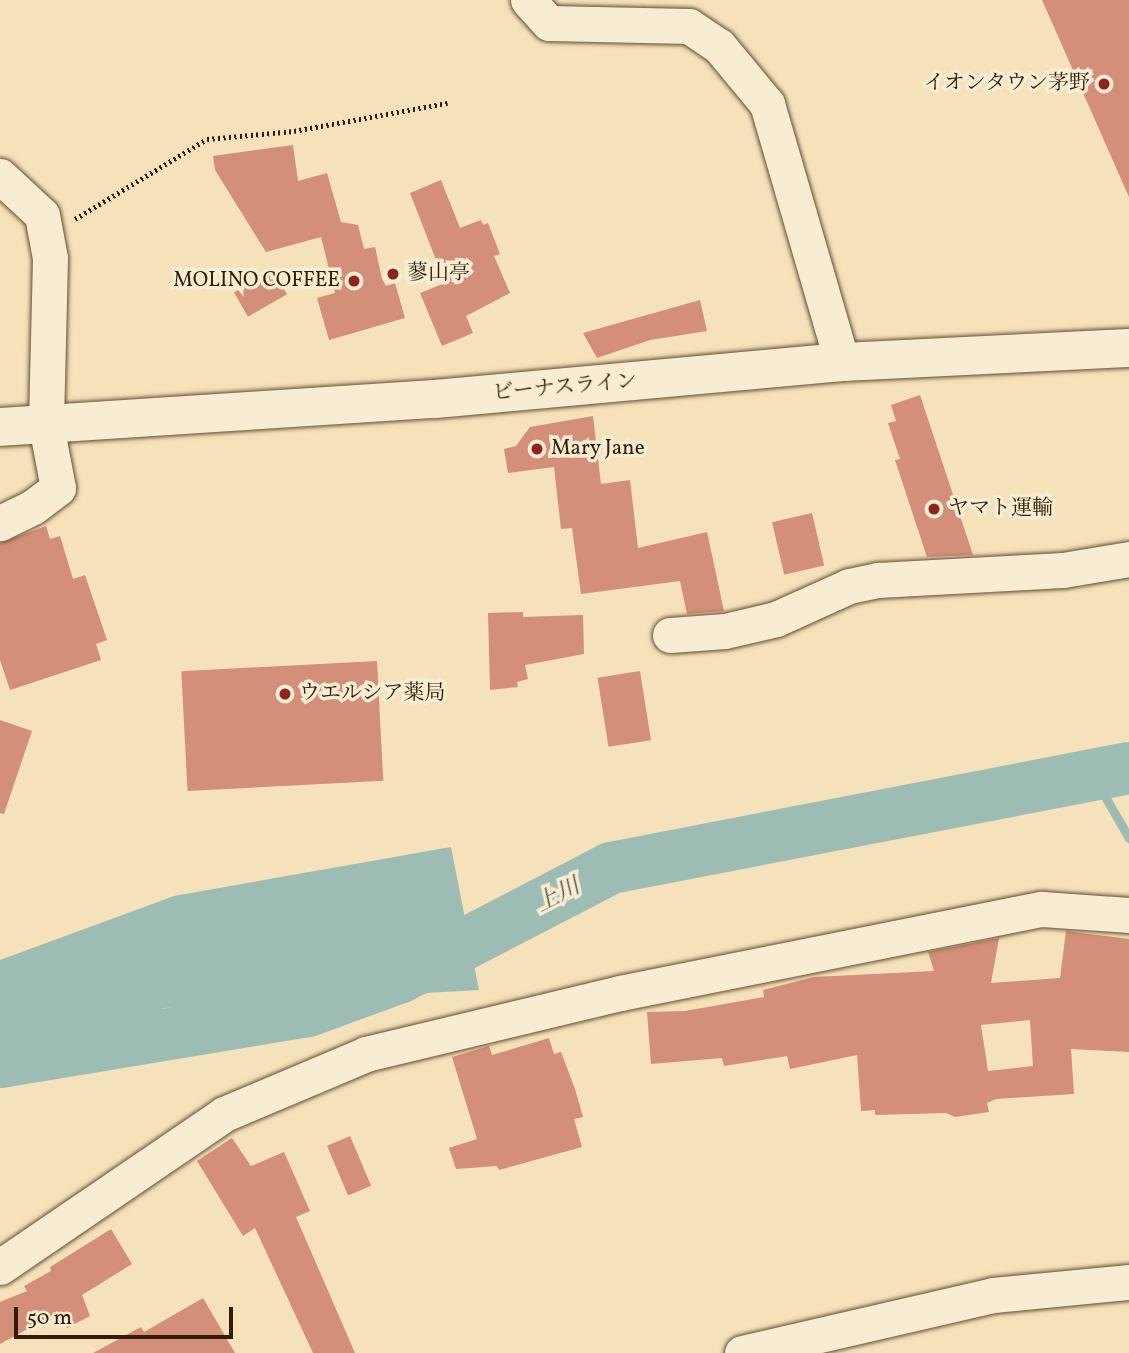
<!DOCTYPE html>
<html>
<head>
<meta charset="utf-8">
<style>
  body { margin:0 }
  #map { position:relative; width:1129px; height:1353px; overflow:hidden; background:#f5e1ba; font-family:Vollkorn,"Noto Serif JP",serif }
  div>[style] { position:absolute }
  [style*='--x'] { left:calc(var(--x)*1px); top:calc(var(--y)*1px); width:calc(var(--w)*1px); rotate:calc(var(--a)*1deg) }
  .water>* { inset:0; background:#9dbcb4 }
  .stream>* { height:9px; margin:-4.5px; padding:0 4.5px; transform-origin:4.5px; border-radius:4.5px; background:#9dbcb4 }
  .river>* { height:52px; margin:-26px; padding:0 26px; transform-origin:26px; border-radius:26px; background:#9dbcb4 }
  .building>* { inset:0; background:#d38f7a; transform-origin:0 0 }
  .path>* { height:4.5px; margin-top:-2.25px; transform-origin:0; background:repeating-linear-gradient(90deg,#321c08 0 2px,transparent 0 5.5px) }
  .roads { filter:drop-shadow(0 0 2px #634d34) drop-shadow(0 0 2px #634d34) }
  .minor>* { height:35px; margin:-17.5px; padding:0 17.5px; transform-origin:17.5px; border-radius:17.5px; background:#f8ecd2 }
  .secondary>* { height:38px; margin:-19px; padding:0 19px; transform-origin:19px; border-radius:19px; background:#f8ecd2 }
  .dots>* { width:19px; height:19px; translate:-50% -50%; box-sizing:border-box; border:4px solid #f8ecd2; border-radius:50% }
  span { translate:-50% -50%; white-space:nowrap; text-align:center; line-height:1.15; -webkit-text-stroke:7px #f8ecd2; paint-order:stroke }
  .poi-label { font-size:21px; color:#321c08 }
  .right { translate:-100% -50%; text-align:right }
  .left { translate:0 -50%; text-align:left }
  .street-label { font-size:21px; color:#321c08 }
  .water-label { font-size:23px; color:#575444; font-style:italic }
  .scale { position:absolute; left:14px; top:1307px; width:219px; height:32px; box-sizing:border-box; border:4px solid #321c08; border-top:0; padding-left:9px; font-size:21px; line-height:24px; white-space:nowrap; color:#321c08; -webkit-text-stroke:5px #f8ecd2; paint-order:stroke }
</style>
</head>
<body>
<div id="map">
  <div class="water">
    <div style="clip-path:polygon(451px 847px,479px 990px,164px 1008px,0 1061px,0 960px,174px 896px)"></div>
  </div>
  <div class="stream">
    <div style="--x:1093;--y:776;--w:72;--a:59.9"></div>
  </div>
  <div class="river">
    <div style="--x:0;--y:1062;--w:312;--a:-9.4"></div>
    <div style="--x:308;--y:1011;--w:99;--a:-20.1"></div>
    <div style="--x:401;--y:977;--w:237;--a:-27.4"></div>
    <div style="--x:611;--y:868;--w:528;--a:-10.93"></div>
  </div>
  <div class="building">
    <div style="clip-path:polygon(1042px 0,1129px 0,1129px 197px)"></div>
    <div style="clip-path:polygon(293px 145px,298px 181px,327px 173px,341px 222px,358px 225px,364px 249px,375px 247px,382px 279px,386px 286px,395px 283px,405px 318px,329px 340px,317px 298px,335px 293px,321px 237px,266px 252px,215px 170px,213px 156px)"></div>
    <div style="clip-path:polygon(441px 180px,460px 228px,481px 220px,483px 225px,488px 223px,500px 254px,494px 256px,510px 293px,466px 316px,473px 333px,442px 346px,420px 293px,445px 283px,410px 193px)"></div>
    <div style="left:273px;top:270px;width:28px;height:45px;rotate:60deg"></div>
    <div style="clip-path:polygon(700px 300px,707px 331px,650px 340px,597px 358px,583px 333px)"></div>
    <div style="clip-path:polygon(920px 395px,973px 555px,927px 557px,895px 460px,900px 459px,888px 423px,896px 421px,891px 405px)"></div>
    <div style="clip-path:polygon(593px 416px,601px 484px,630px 480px,638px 548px,707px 532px,724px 611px,687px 614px,680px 581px,581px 594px,572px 528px,561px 529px,554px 467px,508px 473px,504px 449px,516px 446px,530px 427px)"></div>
    <div style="left:812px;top:513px;width:54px;height:41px;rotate:77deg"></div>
    <div style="clip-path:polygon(46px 526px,50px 539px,60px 536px,73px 579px,85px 575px,107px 640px,96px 644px,101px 660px,10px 690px,0 660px,0 543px)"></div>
    <div style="clip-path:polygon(523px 612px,523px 617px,583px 615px,584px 654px,525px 665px,528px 679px,517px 682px,518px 687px,490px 690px,488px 613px)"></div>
    <div style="left:377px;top:661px;width:120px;height:196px;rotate:87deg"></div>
    <div style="left:640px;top:671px;width:70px;height:43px;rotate:81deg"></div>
    <div style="clip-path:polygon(0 720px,32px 731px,4px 814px,0 813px)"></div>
    <div style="clip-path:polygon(evenodd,1066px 931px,1129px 939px,1129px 1052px,1071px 1049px,1074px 1094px,996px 1099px,987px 1103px,989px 1112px,955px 1117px,946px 1113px,875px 1115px,875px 1110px,861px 1111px,857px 1055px,790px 1069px,787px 1056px,724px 1066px,722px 1058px,651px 1064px,647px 1012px,685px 1011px,764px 997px,763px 990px,814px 977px,934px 971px,928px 952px,999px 938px,991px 983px,1060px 978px,1066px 931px,1030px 1020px,1033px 1066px,988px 1071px,981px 1025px,1030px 1020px)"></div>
    <div style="clip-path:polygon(549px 1038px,554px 1054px,561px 1052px,575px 1089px,583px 1117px,574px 1119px,582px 1147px,499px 1170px,497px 1166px,456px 1169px,449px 1148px,477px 1139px,452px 1057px,489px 1046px,492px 1055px)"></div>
    <div style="left:350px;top:1136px;width:54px;height:25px;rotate:67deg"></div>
    <div style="clip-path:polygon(232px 1138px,251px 1166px,284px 1152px,310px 1211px,296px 1217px,355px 1353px,313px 1353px,255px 1228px,243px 1236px,197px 1161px)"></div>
    <div style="clip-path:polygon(111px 1229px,132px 1264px,82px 1295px,90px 1316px,67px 1328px,59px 1312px,0 1344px,0 1302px,27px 1291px,24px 1286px,51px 1271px,50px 1267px)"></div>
    <div style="clip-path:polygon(203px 1298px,235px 1353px,93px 1353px,141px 1327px,144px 1332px)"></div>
  </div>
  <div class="path">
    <div style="--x:75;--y:219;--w:154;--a:-31.2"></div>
    <div style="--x:207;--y:139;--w:87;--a:-5.3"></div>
    <div style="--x:294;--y:131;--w:156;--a:-10.4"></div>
  </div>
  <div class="roads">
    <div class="minor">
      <div style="--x:528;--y:0;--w:31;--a:48"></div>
      <div style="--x:549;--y:23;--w:140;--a:1.2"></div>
      <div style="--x:689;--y:26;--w:36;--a:34"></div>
      <div style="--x:719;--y:46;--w:75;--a:50.4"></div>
      <div style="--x:767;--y:104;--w:269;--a:73.8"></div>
      <div style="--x:0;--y:176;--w:57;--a:42.9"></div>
      <div style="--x:42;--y:215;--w:44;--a:79.5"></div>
      <div style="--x:50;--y:258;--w:167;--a:91.4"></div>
      <div style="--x:46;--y:425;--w:64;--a:79.2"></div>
      <div style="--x:58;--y:488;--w:31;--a:143"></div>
      <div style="--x:33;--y:507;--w:37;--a:154"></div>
      <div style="--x:670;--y:635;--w:55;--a:-4.2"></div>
      <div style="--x:725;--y:631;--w:52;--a:-13.2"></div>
      <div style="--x:776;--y:619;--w:80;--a:-24.3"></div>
      <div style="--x:849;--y:586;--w:30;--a:-12"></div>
      <div style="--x:878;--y:580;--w:185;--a:-3.1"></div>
      <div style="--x:1063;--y:570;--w:67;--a:-9.5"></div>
      <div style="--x:0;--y:1267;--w:271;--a:-34.3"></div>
      <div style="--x:224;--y:1114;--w:154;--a:-22.9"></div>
      <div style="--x:366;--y:1054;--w:261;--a:-13.5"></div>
      <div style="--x:620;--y:993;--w:430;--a:-11.3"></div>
      <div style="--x:1042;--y:909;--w:87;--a:3.9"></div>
      <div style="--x:742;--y:1353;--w:258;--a:-13"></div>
      <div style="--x:993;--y:1295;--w:137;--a:-5.5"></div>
    </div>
    <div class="secondary">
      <div style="--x:0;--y:427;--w:436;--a:-3.7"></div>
      <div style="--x:435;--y:399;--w:409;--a:-5.2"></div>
      <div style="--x:842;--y:362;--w:287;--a:-2.8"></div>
    </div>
  </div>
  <div class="dots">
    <div style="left:1104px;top:84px;background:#8f2418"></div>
    <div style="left:393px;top:274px;background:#8f2418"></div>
    <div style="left:354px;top:281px;background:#8f2418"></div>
    <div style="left:537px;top:449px;background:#8f2418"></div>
    <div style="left:934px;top:509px;background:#8f2418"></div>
    <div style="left:285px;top:694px;background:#8f2418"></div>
  </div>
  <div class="poi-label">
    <span class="right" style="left:1090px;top:84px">イオンタウン茅野</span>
    <span class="left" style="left:407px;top:274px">蓼山亭</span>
    <span class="right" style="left:340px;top:281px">MOLINO COFFEE</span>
    <span class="left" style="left:551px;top:449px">Mary Jane</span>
    <span class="left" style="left:948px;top:509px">ヤマト運輸</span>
    <span class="left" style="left:299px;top:694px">ウエルシア薬局</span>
  </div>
  <div class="street-label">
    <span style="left:565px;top:388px;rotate:-5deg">ビーナスライン</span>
  </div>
  <div class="water-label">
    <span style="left:558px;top:896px;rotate:-27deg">上川</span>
  </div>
  <div class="scale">50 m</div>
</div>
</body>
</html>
